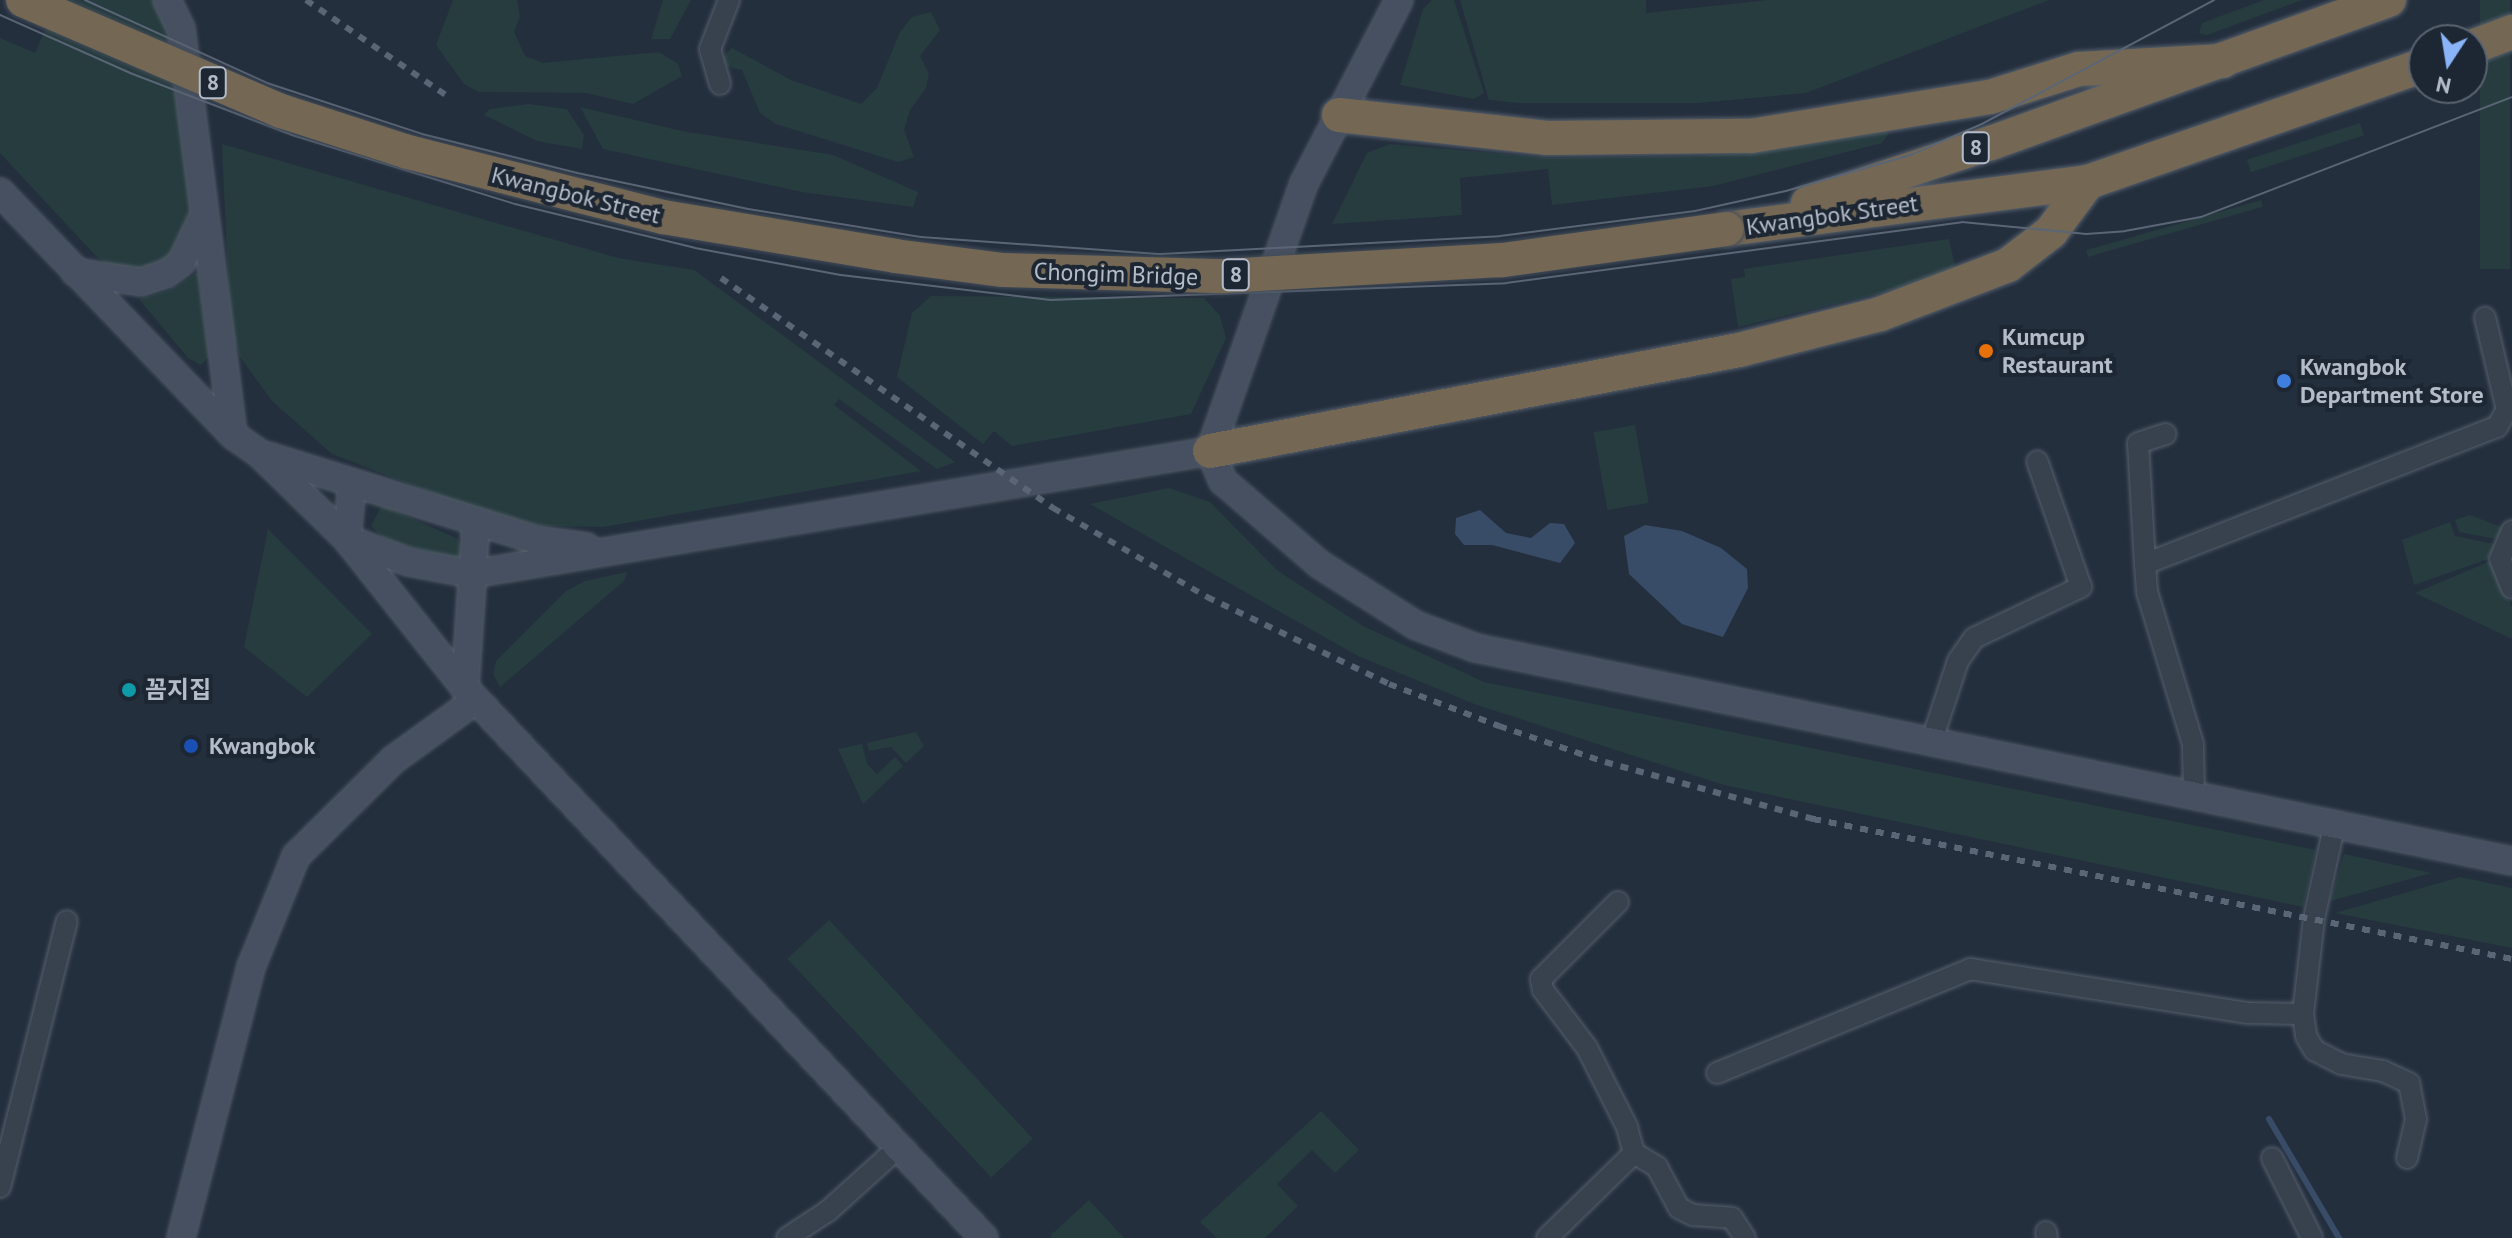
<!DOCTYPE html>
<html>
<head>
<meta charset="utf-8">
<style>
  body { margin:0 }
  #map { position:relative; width:2512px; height:1238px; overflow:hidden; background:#242f3e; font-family:"PT Sans","Noto Sans KR",sans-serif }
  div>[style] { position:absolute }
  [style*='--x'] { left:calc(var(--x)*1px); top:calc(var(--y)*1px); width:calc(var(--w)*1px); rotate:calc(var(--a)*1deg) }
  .green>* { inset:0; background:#263c3f; transform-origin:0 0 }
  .water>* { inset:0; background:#394c67 }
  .stream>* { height:6px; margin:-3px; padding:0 3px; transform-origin:3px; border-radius:3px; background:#394c67 }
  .roads { filter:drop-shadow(0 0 2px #565f6c) drop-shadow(0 0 2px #565f6c) }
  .street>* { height:20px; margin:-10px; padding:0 10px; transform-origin:10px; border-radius:10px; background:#38414e }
  .secondary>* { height:26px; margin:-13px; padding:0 13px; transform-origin:13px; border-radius:13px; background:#465061 }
  .highway>* { height:34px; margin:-17px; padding:0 17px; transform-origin:17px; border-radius:17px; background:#746855 }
  .tram>* { height:2px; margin:-1px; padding:0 1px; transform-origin:1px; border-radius:1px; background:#5a6575 }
  .rail>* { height:6px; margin-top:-3px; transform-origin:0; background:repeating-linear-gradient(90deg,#5a6575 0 8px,transparent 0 16px) }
  .bridges { filter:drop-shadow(0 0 2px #434c59) drop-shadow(0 0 2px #434c59) }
  .highway-bridge>* { height:34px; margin:-17px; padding:0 17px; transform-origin:17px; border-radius:17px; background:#746855 }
  .dots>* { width:22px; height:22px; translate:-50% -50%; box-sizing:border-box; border:4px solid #1d2633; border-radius:50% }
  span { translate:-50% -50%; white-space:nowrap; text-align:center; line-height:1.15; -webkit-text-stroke:8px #1d2633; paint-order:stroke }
  .shield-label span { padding:2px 6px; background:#1d2633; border:2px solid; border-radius:6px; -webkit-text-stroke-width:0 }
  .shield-label { font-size:22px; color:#b4bcc9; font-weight:700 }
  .street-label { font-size:24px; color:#b4bcc9 }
  .poi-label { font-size:24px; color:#b4bcc9; font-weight:700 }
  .left { translate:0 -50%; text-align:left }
  .north { position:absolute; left:2408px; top:24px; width:80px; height:80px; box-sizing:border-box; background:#1d2633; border:2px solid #59626f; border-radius:50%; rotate:192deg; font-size:22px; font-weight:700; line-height:32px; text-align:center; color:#b4bcc9 }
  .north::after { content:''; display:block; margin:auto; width:28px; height:36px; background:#8ab4f8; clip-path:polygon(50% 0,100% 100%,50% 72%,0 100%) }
</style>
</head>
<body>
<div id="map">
  <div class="green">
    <div style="clip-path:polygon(58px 0,156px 0,164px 18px,195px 218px,185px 244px,155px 269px,116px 270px,96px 256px,0 153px,0 38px,35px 53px)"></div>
    <div style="clip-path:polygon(453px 0,517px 0,520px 17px,514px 32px,525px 56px,543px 63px,659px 52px,678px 64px,682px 76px,633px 104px,586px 93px,479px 92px,464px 84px,436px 45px)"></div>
    <div style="clip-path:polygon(663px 0,691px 0,670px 39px,651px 39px)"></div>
    <div style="clip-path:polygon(1432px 0,1454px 0,1484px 93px,1474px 99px,1400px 85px,1423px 9px)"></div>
    <div style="clip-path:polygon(1460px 0,1646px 0,1646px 13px,1768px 0,2049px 0,1806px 93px,1698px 103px,1518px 103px,1489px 100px)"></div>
    <div style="clip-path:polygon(2264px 0,2302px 0,2207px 35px,2199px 33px,2202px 23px)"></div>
    <div style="left:2480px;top:0;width:30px;height:269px"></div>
    <div style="clip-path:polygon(931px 12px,940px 30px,920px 56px,929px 74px,926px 88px,910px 110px,904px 130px,914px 157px,898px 162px,776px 124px,760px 113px,742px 70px,726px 66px,722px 57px,732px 48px,791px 80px,861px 104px,877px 88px,900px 32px,912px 17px)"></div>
    <div style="clip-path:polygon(528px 104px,567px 109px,584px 135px,582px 149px,537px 141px,484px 115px,490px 109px)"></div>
    <div style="clip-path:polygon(580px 107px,682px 131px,833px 155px,918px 192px,913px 207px,802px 192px,603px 149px)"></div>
    <div style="left:2360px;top:123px;width:13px;height:119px;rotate:72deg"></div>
    <div style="clip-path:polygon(1879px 128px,1889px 133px,1882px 143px,1713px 186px,1552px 205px,1548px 169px,1460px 178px,1462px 215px,1332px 224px,1367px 153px,1390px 144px,1550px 158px,1704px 156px)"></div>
    <div style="clip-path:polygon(222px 144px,618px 258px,694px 270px,955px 462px,937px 469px,839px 399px,834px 405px,921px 471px,603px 527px,540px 526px,471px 508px,332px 454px,272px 401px,240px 357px,230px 327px)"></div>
    <div style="left:2261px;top:200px;width:7px;height:182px;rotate:74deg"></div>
    <div style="clip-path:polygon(1949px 239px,1957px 275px,1738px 327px,1731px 279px,1745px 277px,1744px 269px)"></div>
    <div style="clip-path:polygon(198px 272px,209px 356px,201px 365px,188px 358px,139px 299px,170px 290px)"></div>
    <div style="clip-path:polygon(931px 296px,1204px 298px,1220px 316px,1226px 338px,1191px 414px,1012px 446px,994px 431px,983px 444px,897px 377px,912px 313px)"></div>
    <div style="left:1635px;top:425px;width:79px;height:42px;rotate:80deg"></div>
    <div style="clip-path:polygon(1169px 488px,1210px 502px,1278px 571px,1363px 626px,1484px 682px,2316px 850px,2303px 907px,1724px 785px,1477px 705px,1358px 656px,1090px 504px)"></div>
    <div style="clip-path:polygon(382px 505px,458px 539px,462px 554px,455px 559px,385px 540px,371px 526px)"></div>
    <div style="clip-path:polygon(2470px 515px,2504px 528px,2496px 539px,2459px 532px,2455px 520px)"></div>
    <div style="clip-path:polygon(2450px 522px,2455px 536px,2494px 544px,2491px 558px,2414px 585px,2402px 540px)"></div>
    <div style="clip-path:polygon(268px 529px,372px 634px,307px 697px,244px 647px)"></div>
    <div style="clip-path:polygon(2493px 560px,2512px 607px,2512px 639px,2415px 593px)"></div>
    <div style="clip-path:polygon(627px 572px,624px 581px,500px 687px,493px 674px,496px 661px,566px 591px,585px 581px)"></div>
    <div style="clip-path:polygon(916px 732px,924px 746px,906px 763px,891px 747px,869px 751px,867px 743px)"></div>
    <div style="clip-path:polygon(862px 744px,867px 764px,877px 774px,895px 757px,903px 766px,863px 804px,838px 749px)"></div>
    <div style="clip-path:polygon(2344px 854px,2432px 873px,2330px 901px)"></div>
    <div style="clip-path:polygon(2460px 877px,2512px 888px,2512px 948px,2335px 913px)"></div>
    <div style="left:829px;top:920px;width:299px;height:57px;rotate:47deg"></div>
    <div style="clip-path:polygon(1321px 1111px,1359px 1150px,1335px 1173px,1312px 1150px,1277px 1184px,1298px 1206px,1265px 1238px,1217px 1238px,1200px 1222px)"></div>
    <div style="clip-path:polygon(1089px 1200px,1124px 1238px,1052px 1238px,1050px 1236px)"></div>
  </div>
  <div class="water">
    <div style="clip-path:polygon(1480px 510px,1506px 533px,1531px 538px,1550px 523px,1564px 524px,1575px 543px,1560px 563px,1492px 545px,1464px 545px,1455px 534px,1456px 518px)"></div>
    <div style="clip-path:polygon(1645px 525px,1682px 531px,1721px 548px,1747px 569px,1748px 588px,1723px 637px,1682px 624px,1629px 574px,1624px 536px)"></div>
  </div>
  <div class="stream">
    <div style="--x:2269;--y:1119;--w:138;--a:59.5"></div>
  </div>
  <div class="roads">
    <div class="street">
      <div style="--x:720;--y:84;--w:36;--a:-106"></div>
      <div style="--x:710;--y:49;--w:53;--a:-68.8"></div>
      <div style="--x:2512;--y:531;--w:30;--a:113"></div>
      <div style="--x:2500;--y:559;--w:31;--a:68"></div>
      <div style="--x:2145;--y:564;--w:121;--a:-93.3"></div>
      <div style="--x:2138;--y:443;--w:29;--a:-18"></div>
      <div style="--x:1931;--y:743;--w:86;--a:-71.8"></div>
      <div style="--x:1958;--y:661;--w:28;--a:-55"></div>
      <div style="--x:1974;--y:638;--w:119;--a:-25.5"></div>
      <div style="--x:2081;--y:587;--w:133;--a:-109.2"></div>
      <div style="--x:2194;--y:797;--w:53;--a:-91.1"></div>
      <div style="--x:2193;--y:744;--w:159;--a:-106.8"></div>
      <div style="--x:2147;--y:592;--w:28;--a:-94"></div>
      <div style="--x:2145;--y:564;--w:378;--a:-21.3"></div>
      <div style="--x:2497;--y:427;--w:20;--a:-60"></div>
      <div style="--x:2507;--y:410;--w:95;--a:-103.4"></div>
      <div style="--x:2334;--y:827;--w:94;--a:102.3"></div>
      <div style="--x:2314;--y:919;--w:96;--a:96.6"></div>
      <div style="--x:2303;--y:1014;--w:22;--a:82"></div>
      <div style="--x:2306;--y:1036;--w:16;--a:60"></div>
      <div style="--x:2314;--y:1050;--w:30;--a:27"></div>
      <div style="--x:2341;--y:1064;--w:43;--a:9.5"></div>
      <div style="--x:2383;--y:1071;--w:29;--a:25"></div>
      <div style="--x:2409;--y:1083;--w:37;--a:79"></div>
      <div style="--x:2416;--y:1119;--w:40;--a:103"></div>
      <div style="--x:1618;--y:902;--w:109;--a:135"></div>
      <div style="--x:1541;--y:979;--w:11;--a:80"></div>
      <div style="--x:1543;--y:990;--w:73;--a:52.8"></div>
      <div style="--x:1587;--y:1048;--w:89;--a:63.1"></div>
      <div style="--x:1627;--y:1127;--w:27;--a:75"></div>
      <div style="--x:1634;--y:1153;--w:27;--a:31"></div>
      <div style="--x:1657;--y:1167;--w:47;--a:61.8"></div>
      <div style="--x:1679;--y:1208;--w:16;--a:27"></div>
      <div style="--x:1693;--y:1215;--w:39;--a:4"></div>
      <div style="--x:1732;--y:1218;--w:24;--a:57"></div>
      <div style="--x:1717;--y:1073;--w:274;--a:-22.3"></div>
      <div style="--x:1970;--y:969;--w:280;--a:9"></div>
      <div style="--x:2247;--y:1013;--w:56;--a:1"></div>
      <div style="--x:2272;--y:1158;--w:89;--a:63.4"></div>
      <div style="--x:0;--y:1187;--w:274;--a:-75.9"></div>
      <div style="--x:2046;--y:1232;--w:6;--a:81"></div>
      <div style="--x:787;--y:1238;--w:49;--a:-33.4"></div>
      <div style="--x:828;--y:1211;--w:98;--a:-42.1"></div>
      <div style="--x:1547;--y:1238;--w:122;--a:-44.3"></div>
    </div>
    <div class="secondary">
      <div style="--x:167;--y:0;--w:32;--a:64"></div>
      <div style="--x:181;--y:29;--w:409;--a:82.7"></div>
      <div style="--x:1399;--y:0;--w:206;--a:117.4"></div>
      <div style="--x:1304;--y:183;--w:284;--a:109.3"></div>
      <div style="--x:1210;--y:451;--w:33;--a:67"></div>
      <div style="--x:1223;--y:481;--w:127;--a:40.8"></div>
      <div style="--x:1319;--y:564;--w:114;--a:32.4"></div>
      <div style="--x:1415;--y:625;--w:65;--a:20.7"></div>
      <div style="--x:1476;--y:648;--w:1058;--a:11.62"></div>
      <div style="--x:0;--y:192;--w:337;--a:46.2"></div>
      <div style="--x:233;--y:435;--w:32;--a:35"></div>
      <div style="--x:259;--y:453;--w:123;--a:44.3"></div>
      <div style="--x:347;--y:539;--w:190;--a:51.6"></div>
      <div style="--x:465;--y:688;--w:756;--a:46.66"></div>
      <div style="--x:75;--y:272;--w:67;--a:8.6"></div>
      <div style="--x:141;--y:282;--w:26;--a:-18"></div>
      <div style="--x:166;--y:274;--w:19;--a:-36"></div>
      <div style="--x:181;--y:263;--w:49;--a:-64.5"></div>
      <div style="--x:267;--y:456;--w:282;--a:17.3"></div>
      <div style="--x:536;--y:540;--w:51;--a:7.8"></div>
      <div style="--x:347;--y:539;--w:66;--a:20.4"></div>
      <div style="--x:409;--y:562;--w:64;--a:10.8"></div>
      <div style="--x:472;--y:574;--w:748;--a:-9.46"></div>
      <div style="--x:347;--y:539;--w:54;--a:-84.7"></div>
      <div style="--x:465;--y:688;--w:167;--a:-86.2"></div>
      <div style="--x:181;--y:1238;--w:280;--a:-75.5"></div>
      <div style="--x:251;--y:967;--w:120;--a:-67.9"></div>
      <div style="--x:296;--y:856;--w:136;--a:-44.7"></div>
      <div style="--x:393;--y:760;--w:102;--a:-35.9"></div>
    </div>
    <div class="highway">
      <div style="--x:2472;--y:47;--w:43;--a:-20.6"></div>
      <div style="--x:1339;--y:115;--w:209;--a:6.3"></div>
      <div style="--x:1547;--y:138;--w:204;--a:-0.6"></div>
      <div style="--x:1751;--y:136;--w:242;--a:-9.3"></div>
      <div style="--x:1990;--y:97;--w:93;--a:-17.5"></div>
      <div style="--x:2079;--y:69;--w:144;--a:-3.2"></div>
      <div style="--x:1808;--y:203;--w:193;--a:-18.2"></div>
      <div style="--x:1991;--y:143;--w:423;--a:-19.8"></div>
      <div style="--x:1727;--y:229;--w:364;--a:-7.4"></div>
      <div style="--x:2088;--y:182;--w:356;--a:-19.2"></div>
      <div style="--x:1210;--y:451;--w:539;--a:-10.81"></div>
      <div style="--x:1739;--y:350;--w:146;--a:-14.3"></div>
      <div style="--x:1880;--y:314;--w:137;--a:-20.9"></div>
      <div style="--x:2008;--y:265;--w:54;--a:-37.5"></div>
      <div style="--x:2051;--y:232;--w:62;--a:-53.5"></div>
    </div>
  </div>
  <div class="tram">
    <div style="--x:85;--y:0;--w:200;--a:24.5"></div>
    <div style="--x:267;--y:83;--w:163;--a:18.2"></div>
    <div style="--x:422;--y:134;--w:160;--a:14.1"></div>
    <div style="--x:577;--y:173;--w:175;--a:11.9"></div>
    <div style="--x:748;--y:209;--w:175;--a:9.2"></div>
    <div style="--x:921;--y:237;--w:241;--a:4.1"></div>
    <div style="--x:1161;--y:254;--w:339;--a:-3"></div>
    <div style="--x:1500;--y:236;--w:197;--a:-7.3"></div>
    <div style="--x:1695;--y:211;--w:93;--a:-12.4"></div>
    <div style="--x:1786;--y:191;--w:132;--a:-16.2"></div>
    <div style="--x:1913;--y:154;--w:75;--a:-23.5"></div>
    <div style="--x:1982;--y:124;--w:263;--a:-28.1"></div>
    <div style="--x:0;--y:15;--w:142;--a:24"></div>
    <div style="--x:130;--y:73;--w:173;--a:20.9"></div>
    <div style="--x:292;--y:135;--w:233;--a:17.2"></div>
    <div style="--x:515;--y:204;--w:185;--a:13.7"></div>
    <div style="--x:695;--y:248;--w:148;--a:10.5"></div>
    <div style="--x:841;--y:275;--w:211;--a:6.8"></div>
    <div style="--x:1051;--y:300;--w:455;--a:-2.1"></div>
    <div style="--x:1506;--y:283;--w:460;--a:-7.6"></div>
    <div style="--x:1962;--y:222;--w:125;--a:5.5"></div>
    <div style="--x:2086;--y:234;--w:39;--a:-4"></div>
    <div style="--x:2125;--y:231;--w:77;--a:-10.4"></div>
    <div style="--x:2201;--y:217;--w:333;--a:-21.1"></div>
  </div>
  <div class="rail">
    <div style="--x:306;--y:0;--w:169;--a:34.2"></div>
    <div style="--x:721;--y:278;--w:404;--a:34.7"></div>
    <div style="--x:1053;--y:508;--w:178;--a:30"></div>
    <div style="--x:1207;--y:597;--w:202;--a:25.5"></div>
    <div style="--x:1389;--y:684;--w:118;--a:20.9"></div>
    <div style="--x:1499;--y:726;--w:112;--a:18.8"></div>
    <div style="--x:1605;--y:762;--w:216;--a:15.3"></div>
    <div style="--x:1813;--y:819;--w:713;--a:11.33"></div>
  </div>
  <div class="bridges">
    <div class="highway-bridge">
      <div style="--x:23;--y:0;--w:281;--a:23.3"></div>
      <div style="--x:281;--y:111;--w:133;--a:17.9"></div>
      <div style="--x:408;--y:152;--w:263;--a:14.3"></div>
      <div style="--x:663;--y:217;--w:235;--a:9.5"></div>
      <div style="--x:895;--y:256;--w:109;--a:7.4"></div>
      <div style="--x:1003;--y:270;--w:221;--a:1.6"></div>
      <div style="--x:1224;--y:276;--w:279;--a:-3.3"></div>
      <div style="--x:1503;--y:260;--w:226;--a:-7.9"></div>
    </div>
  </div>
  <div class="dots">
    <div style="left:1986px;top:351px;background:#e8710a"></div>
    <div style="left:2284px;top:381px;background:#3f7fe0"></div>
    <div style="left:129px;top:690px;background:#0f9aa8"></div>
    <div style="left:191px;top:746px;background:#1a4fb4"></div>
  </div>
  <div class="shield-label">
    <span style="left:213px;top:83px">8</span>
    <span style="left:1976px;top:148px">8</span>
    <span style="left:1236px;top:275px">8</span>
  </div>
  <div class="street-label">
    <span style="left:576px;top:195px;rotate:14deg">Kwangbok Street</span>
    <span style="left:1832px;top:215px;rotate:-8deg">Kwangbok Street</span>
    <span style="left:1116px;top:274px;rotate:2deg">Chongim Bridge</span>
  </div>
  <div class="poi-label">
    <span class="left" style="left:2002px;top:351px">Kumcup<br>Restaurant</span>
    <span class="left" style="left:2300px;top:381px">Kwangbok<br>Department Store</span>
    <span class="left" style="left:145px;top:690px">꼼지집</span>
    <span class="left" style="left:209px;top:746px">Kwangbok</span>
  </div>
  <div class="north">N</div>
</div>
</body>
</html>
